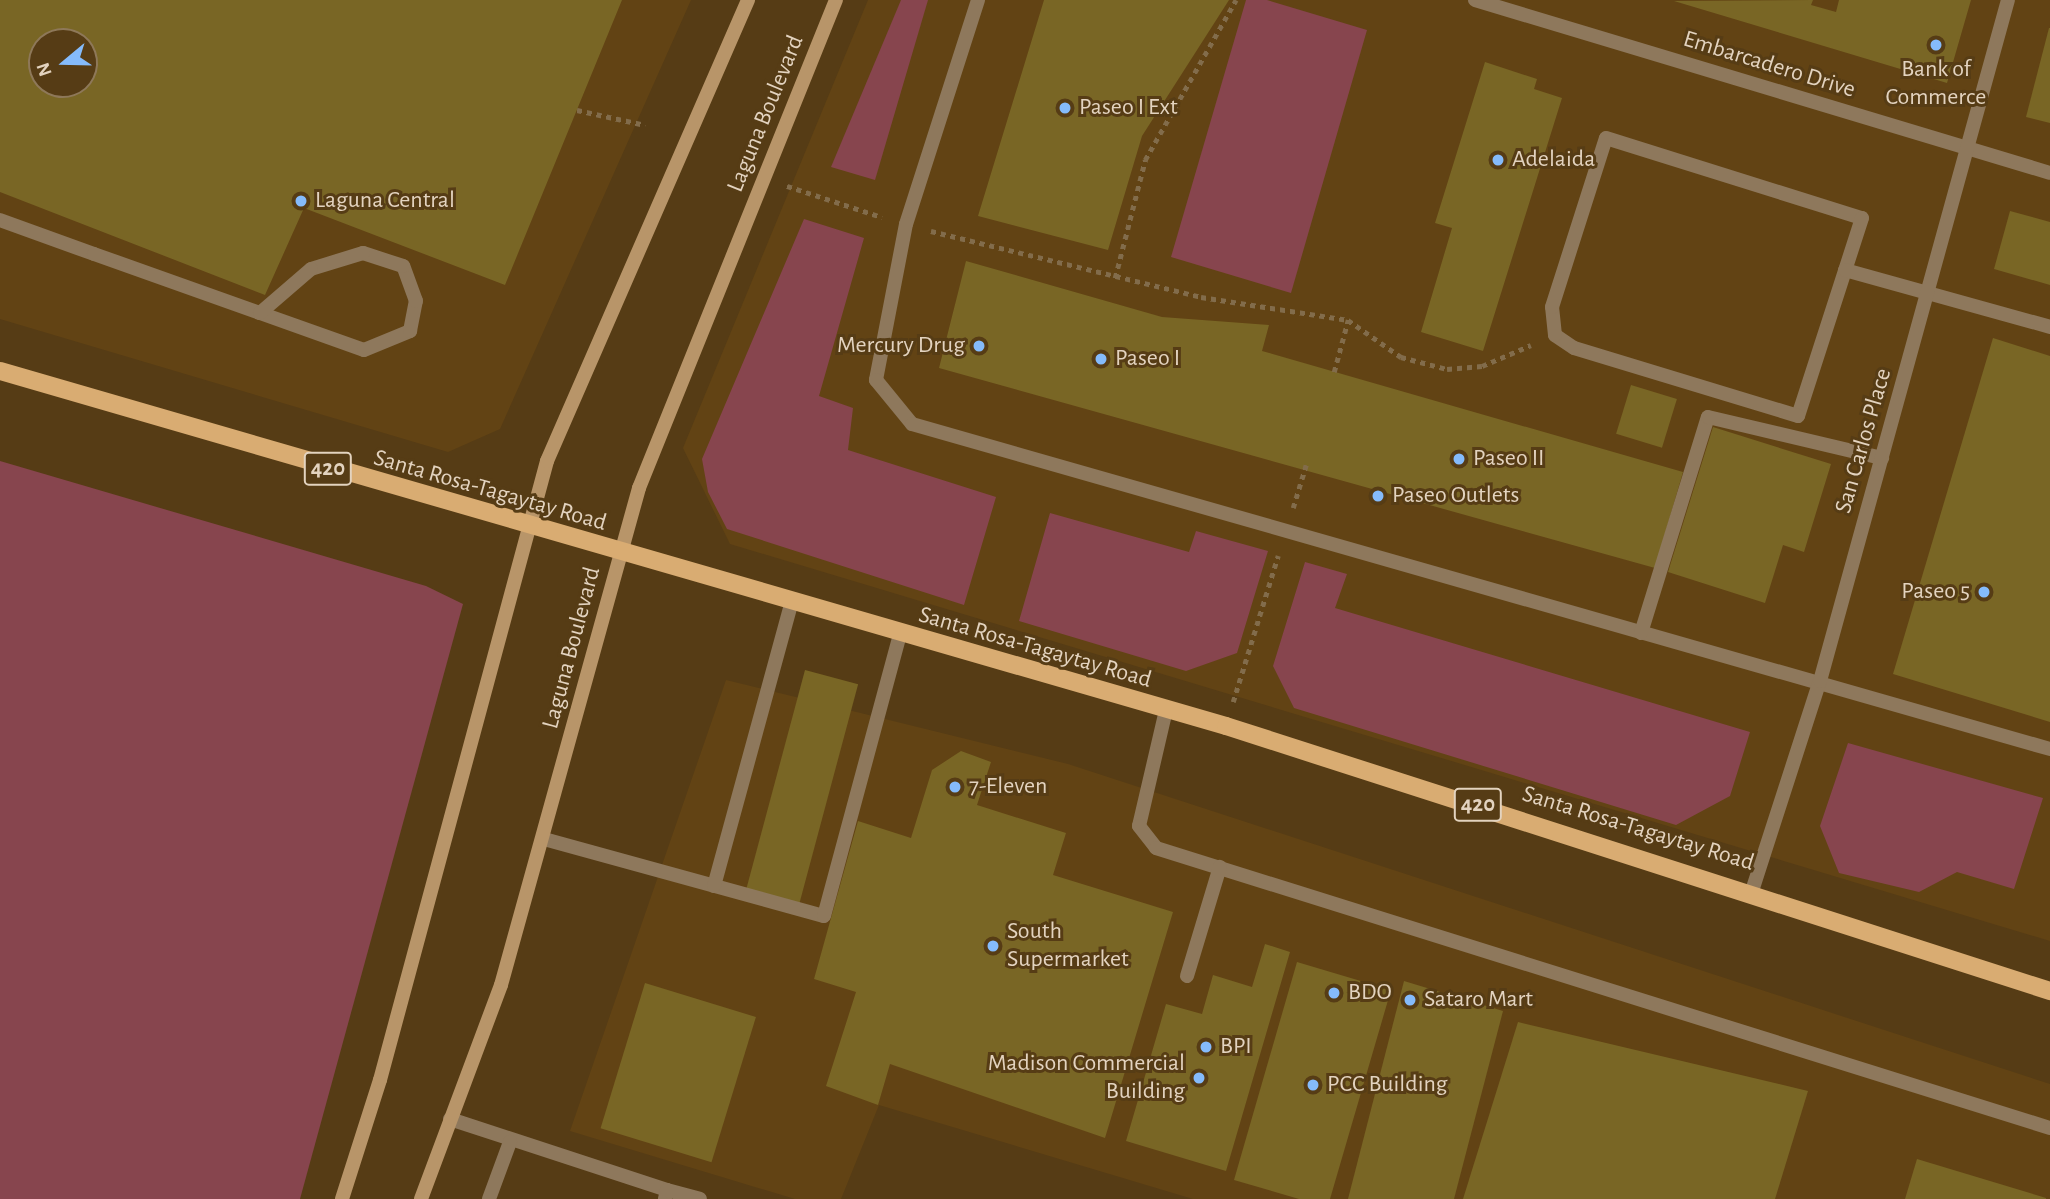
<!DOCTYPE html>
<html>
<head>
<meta charset="utf-8">
<style>
  body { margin:0 }
  #map { position:relative; width:2050px; height:1199px; overflow:hidden; background:#563c15; font-family:"Alegreya Sans",sans-serif }
  div>[style] { position:absolute }
  [style*='--x'] { left:calc(var(--x)*1px); top:calc(var(--y)*1px); width:calc(var(--w)*1px); rotate:calc(var(--a)*1deg) }
  .built>* { inset:0; background:#624314 }
  .green>* { inset:0; background:#87454e }
  .building>* { inset:0; background:#796625; transform-origin:0 0 }
  .path>* { height:4.5px; margin-top:-2.25px; transform-origin:0; background:repeating-linear-gradient(90deg,#826c4b 0 5px,transparent 0 10px) }
  .service>* { height:14px; margin:-7px; padding:0 7px; transform-origin:7px; border-radius:7px; background:#8e785c }
  .secondary>* { height:14px; margin:-7px; padding:0 7px; transform-origin:7px; border-radius:7px; background:#b89569 }
  .primary>* { height:18px; margin:-9px; padding:0 9px; transform-origin:9px; border-radius:9px; background:#d9ac72 }
  .dots>* { width:19px; height:19px; translate:-50% -50%; box-sizing:border-box; border:4px solid #563c15; border-radius:50% }
  span { translate:-50% -50%; white-space:nowrap; text-align:center; line-height:1.15; -webkit-text-stroke:6px #563c15; paint-order:stroke }
  .shield-label span { padding:2px 5px; background:#563c15; border:2px solid; border-radius:5px; -webkit-text-stroke-width:0 }
  .shield-label { font-size:23px; color:#e3d3bf; font-weight:700 }
  .street-label { font-size:24px; color:#e3d3bf }
  .poi-label { font-size:24px; color:#e3d3bf }
  .left { translate:0 -50%; text-align:left }
  .right { translate:-100% -50%; text-align:right }
  .north { position:absolute; left:28px; top:28px; width:70px; height:70px; box-sizing:border-box; background:#563c15; border:2px solid #8e7859; border-radius:50%; rotate:251deg; font-size:19px; font-weight:700; line-height:28px; text-align:center; color:#e3d3bf }
  .north::after { content:''; display:block; margin:auto; width:24px; height:32px; background:#85bbfb; clip-path:polygon(50% 0,100% 100%,50% 72%,0 100%) }
</style>
</head>
<body>
<div id="map">
  <div class="built">
    <div style="clip-path:polygon(evenodd,0 0,691px 0,500px 429px,448px 452px,0 319px,0 0,42px 42px,84px 42px,84px 84px,42px 84px,42px 42px)"></div>
    <div style="clip-path:polygon(868px 0,2050px 0,2050px 941px,730px 544px,683px 448px)"></div>
    <div style="clip-path:polygon(726px 680px,1068px 764px,2050px 1084px,2050px 1199px,1193px 1199px,879px 1105px,841px 1199px,795px 1199px,570px 1131px)"></div>
  </div>
  <div class="green">
    <div style="clip-path:polygon(901px 0,928px 0,875px 180px,831px 167px)"></div>
    <div style="clip-path:polygon(1246px 0,1267px 0,1367px 30px,1291px 293px,1171px 257px)"></div>
    <div style="clip-path:polygon(804px 219px,864px 238px,819px 396px,853px 408px,848px 450px,996px 497px,964px 605px,727px 529px,708px 492px,702px 459px)"></div>
    <div style="clip-path:polygon(0 461px,426px 586px,463px 604px,300px 1199px,0 1199px)"></div>
    <div style="clip-path:polygon(1050px 513px,1189px 552px,1196px 531px,1268px 551px,1237px 653px,1186px 671px,1019px 621px)"></div>
    <div style="clip-path:polygon(1305px 562px,1347px 574px,1335px 608px,1750px 732px,1730px 796px,1676px 825px,1294px 708px,1273px 666px)"></div>
    <div style="clip-path:polygon(1848px 743px,2043px 798px,2014px 889px,1957px 872px,1919px 892px,1839px 873px,1820px 826px)"></div>
  </div>
  <div class="building">
    <div style="clip-path:polygon(evenodd,0 0,622px 0,505px 285px,304px 208px,265px 295px,0 192px,0 0,42px 42px,84px 42px,84px 84px,42px 84px,42px 42px)"></div>
    <div style="clip-path:polygon(1044px 0,1229px 0,1142px 136px,1108px 250px,978px 216px)"></div>
    <div style="clip-path:polygon(1813px 0,1811px 5px,1836px 12px,1839px 0,1971px 0,1947px 83px,1674px 1px)"></div>
    <div style="clip-path:polygon(2049px 28px,2050px 28px,2050px 123px,2026px 117px)"></div>
    <div style="clip-path:polygon(1485px 62px,1537px 79px,1534px 89px,1562px 98px,1483px 351px,1421px 332px,1452px 228px,1435px 223px)"></div>
    <div style="clip-path:polygon(2010px 211px,2050px 222px,2050px 285px,1994px 269px)"></div>
    <div style="clip-path:polygon(966px 261px,1162px 317px,1269px 325px,1262px 351px,1683px 472px,1655px 568px,939px 368px)"></div>
    <div style="clip-path:polygon(1993px 338px,2050px 356px,2050px 722px,1893px 674px)"></div>
    <div style="left:1631px;top:385px;width:48px;height:51px;rotate:17deg"></div>
    <div style="clip-path:polygon(1713px 427px,1831px 464px,1804px 552px,1783px 545px,1765px 603px,1668px 572px)"></div>
    <div style="left:805px;top:670px;width:55px;height:227px;rotate:15deg"></div>
    <div style="clip-path:polygon(961px 751px,991px 762px,977px 805px,1066px 833px,1053px 875px,1173px 912px,1105px 1138px,890px 1064px,878px 1105px,826px 1086px,856px 992px,814px 979px,858px 821px,911px 838px,932px 770px)"></div>
    <div style="clip-path:polygon(1265px 944px,1290px 952px,1226px 1171px,1126px 1141px,1166px 1004px,1202px 1014px,1213px 975px,1252px 987px)"></div>
    <div style="clip-path:polygon(1297px 962px,1391px 990px,1330px 1199px,1299px 1199px,1234px 1180px)"></div>
    <div style="clip-path:polygon(1404px 981px,1503px 1011px,1454px 1199px,1348px 1199px)"></div>
    <div style="left:645px;top:983px;width:116px;height:152px;rotate:17deg"></div>
    <div style="clip-path:polygon(1518px 1022px,1808px 1091px,1775px 1199px,1463px 1199px)"></div>
    <div style="clip-path:polygon(1917px 1159px,2046px 1198px,2046px 1199px,1905px 1199px)"></div>
  </div>
  <div class="path">
    <div style="--x:577;--y:110;--w:70;--a:12.4"></div>
    <div style="--x:787;--y:186;--w:100;--a:18.1"></div>
    <div style="--x:931;--y:231;--w:278;--a:13.7"></div>
    <div style="--x:1201;--y:297;--w:149;--a:8.9"></div>
    <div style="--x:1348;--y:320;--w:65;--a:34.9"></div>
    <div style="--x:1401;--y:357;--w:48;--a:14.6"></div>
    <div style="--x:1447;--y:369;--w:35;--a:-5"></div>
    <div style="--x:1482;--y:366;--w:53;--a:-23.2"></div>
    <div style="--x:1115;--y:278;--w:122;--a:-75.7"></div>
    <div style="--x:1145;--y:160;--w:184;--a:-60.4"></div>
    <div style="--x:1334;--y:372;--w:54;--a:-74.9"></div>
    <div style="--x:1293;--y:508;--w:45;--a:-73.2"></div>
    <div style="--x:1233;--y:702;--w:153;--a:-72.9"></div>
  </div>
  <div class="service">
    <div style="--x:978;--y:0;--w:235;--a:107.8"></div>
    <div style="--x:906;--y:224;--w:159;--a:100.9"></div>
    <div style="--x:876;--y:380;--w:57;--a:50.7"></div>
    <div style="--x:912;--y:424;--w:1183;--a:15.94"></div>
    <div style="--x:1475;--y:0;--w:600;--a:16.74"></div>
    <div style="--x:1606;--y:138;--w:268;--a:17.4"></div>
    <div style="--x:1862;--y:218;--w:208;--a:107.9"></div>
    <div style="--x:1798;--y:416;--w:234;--a:-163.1"></div>
    <div style="--x:1574;--y:348;--w:23;--a:-146"></div>
    <div style="--x:1555;--y:335;--w:28;--a:-96"></div>
    <div style="--x:1552;--y:307;--w:177;--a:-72.3"></div>
    <div style="--x:0;--y:220;--w:100;--a:19.9"></div>
    <div style="--x:94;--y:254;--w:176;--a:19.6"></div>
    <div style="--x:260;--y:313;--w:110;--a:19.6"></div>
    <div style="--x:364;--y:350;--w:50;--a:-22.4"></div>
    <div style="--x:410;--y:331;--w:31;--a:-79"></div>
    <div style="--x:416;--y:301;--w:37;--a:-110"></div>
    <div style="--x:403;--y:266;--w:42;--a:-162"></div>
    <div style="--x:363;--y:253;--w:54;--a:162.9"></div>
    <div style="--x:311;--y:269;--w:67;--a:139.2"></div>
    <div style="--x:1845;--y:270;--w:213;--a:15.5"></div>
    <div style="--x:1641;--y:633;--w:226;--a:-72.8"></div>
    <div style="--x:1708;--y:417;--w:179;--a:13.3"></div>
    <div style="--x:1166;--y:710;--w:119;--a:103.1"></div>
    <div style="--x:1139;--y:826;--w:28;--a:52"></div>
    <div style="--x:1156;--y:848;--w:937;--a:17.39"></div>
    <div style="--x:544;--y:839;--w:290;--a:15.4"></div>
    <div style="--x:824;--y:916;--w:291;--a:-74.9"></div>
    <div style="--x:714;--y:886;--w:295;--a:-74.7"></div>
    <div style="--x:1752;--y:891;--w:221;--a:-72.1"></div>
    <div style="--x:1820;--y:681;--w:706;--a:-74.57"></div>
    <div style="--x:1187;--y:976;--w:114;--a:-73.2"></div>
    <div style="--x:450;--y:1119;--w:228;--a:18.1"></div>
    <div style="--x:667;--y:1190;--w:9;--a:103"></div>
    <div style="--x:667;--y:1190;--w:34;--a:15"></div>
    <div style="--x:489;--y:1199;--w:61;--a:-69.8"></div>
  </div>
  <div class="secondary">
    <div style="--x:342;--y:1199;--w:125;--a:-72.3"></div>
    <div style="--x:380;--y:1080;--w:641;--a:-74.9"></div>
    <div style="--x:547;--y:461;--w:503;--a:-66.44"></div>
    <div style="--x:421;--y:1199;--w:228;--a:-69.5"></div>
    <div style="--x:501;--y:985;--w:516;--a:-74.48"></div>
    <div style="--x:639;--y:488;--w:526;--a:-68.02"></div>
  </div>
  <div class="primary">
    <div style="--x:0;--y:371;--w:1276;--a:16.15"></div>
    <div style="--x:1226;--y:726;--w:866;--a:17.83"></div>
  </div>
  <div class="dots">
    <div style="left:1936px;top:45px;background:#85bbfb"></div>
    <div style="left:1065px;top:108px;background:#85bbfb"></div>
    <div style="left:1498px;top:160px;background:#85bbfb"></div>
    <div style="left:301px;top:201px;background:#85bbfb"></div>
    <div style="left:979px;top:346px;background:#85bbfb"></div>
    <div style="left:1101px;top:359px;background:#85bbfb"></div>
    <div style="left:1459px;top:459px;background:#85bbfb"></div>
    <div style="left:1378px;top:496px;background:#85bbfb"></div>
    <div style="left:1984px;top:592px;background:#85bbfb"></div>
    <div style="left:955px;top:787px;background:#85bbfb"></div>
    <div style="left:993px;top:946px;background:#85bbfb"></div>
    <div style="left:1334px;top:993px;background:#85bbfb"></div>
    <div style="left:1410px;top:1000px;background:#85bbfb"></div>
    <div style="left:1206px;top:1047px;background:#85bbfb"></div>
    <div style="left:1199px;top:1078px;background:#85bbfb"></div>
    <div style="left:1313px;top:1085px;background:#85bbfb"></div>
  </div>
  <div class="shield-label">
    <span style="left:328px;top:469px">420</span>
    <span style="left:1478px;top:805px">420</span>
  </div>
  <div class="street-label">
    <span style="left:1769px;top:65px;rotate:17deg">Embarcadero Drive</span>
    <span style="left:766px;top:114px;rotate:-68deg">Laguna Boulevard</span>
    <span style="left:1864px;top:441px;rotate:-74deg">San Carlos Place</span>
    <span style="left:490px;top:491px;rotate:16deg">Santa Rosa-Tagaytay Road</span>
    <span style="left:572px;top:648px;rotate:-75deg">Laguna Boulevard</span>
    <span style="left:1035px;top:648px;rotate:16deg">Santa Rosa-Tagaytay Road</span>
    <span style="left:1638px;top:829px;rotate:17deg">Santa Rosa-Tagaytay Road</span>
  </div>
  <div class="poi-label">
    <span style="left:1936px;top:84px">Bank of<br>Commerce</span>
    <span class="left" style="left:1079px;top:108px">Paseo I Ext</span>
    <span class="left" style="left:1512px;top:160px">Adelaida</span>
    <span class="left" style="left:315px;top:201px">Laguna Central</span>
    <span class="right" style="left:965px;top:346px">Mercury Drug</span>
    <span class="left" style="left:1115px;top:359px">Paseo I</span>
    <span class="left" style="left:1473px;top:459px">Paseo II</span>
    <span class="left" style="left:1392px;top:496px">Paseo Outlets</span>
    <span class="right" style="left:1970px;top:592px">Paseo 5</span>
    <span class="left" style="left:969px;top:787px">7-Eleven</span>
    <span class="left" style="left:1007px;top:946px">South<br>Supermarket</span>
    <span class="left" style="left:1348px;top:993px">BDO</span>
    <span class="left" style="left:1424px;top:1000px">Sataro Mart</span>
    <span class="left" style="left:1220px;top:1047px">BPI</span>
    <span class="right" style="left:1185px;top:1078px">Madison Commercial<br>Building</span>
    <span class="left" style="left:1327px;top:1085px">PCC Building</span>
  </div>
  <div class="north">N</div>
</div>
</body>
</html>
